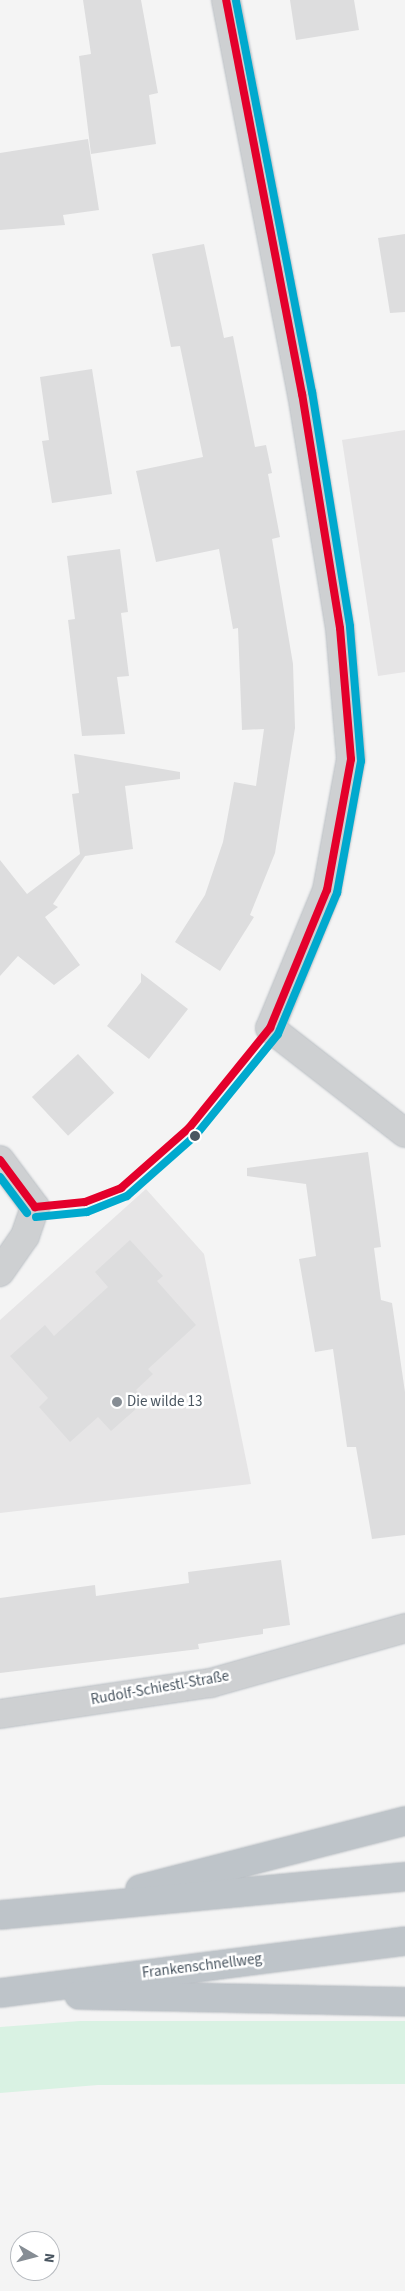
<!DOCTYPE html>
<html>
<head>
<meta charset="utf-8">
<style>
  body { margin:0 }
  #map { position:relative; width:405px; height:2291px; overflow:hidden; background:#f4f4f4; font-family:"Source Sans 3",sans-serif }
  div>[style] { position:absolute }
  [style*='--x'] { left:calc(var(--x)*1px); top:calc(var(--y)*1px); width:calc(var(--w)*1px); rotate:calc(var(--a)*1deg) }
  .education>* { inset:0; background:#e6e5e6 }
  .green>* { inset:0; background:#d9f2e3 }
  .building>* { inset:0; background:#ddddde; transform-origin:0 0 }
  .roads { filter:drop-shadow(0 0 1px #b9bec3) drop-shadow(0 0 1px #b9bec3) }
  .street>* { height:28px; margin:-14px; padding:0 14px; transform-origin:14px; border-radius:14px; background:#ced0d2 }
  .highway>* { height:28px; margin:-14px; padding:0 14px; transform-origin:14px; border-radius:14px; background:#bec4c9 }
  .bus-1>* { height:8px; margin:-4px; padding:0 4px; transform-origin:4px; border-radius:4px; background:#e4002b }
  .bus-2>* { height:8px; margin:-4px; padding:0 4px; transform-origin:4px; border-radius:4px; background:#00a9ce }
  .dots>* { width:14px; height:14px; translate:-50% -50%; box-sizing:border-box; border:2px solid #fff; border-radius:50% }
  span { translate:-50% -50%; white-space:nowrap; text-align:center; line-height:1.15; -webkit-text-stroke:5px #fff; paint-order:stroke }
  .poi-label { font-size:15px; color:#4a5661 }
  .left { translate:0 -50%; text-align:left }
  .street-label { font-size:15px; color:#4a5661 }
  .north { position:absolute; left:10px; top:2231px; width:50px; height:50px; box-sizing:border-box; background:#fff; border:1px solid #b7bbc0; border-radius:50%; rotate:98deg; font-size:14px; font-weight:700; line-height:20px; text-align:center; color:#4a5661 }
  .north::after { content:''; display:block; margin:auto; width:18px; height:22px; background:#868d94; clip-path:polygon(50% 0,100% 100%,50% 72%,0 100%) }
</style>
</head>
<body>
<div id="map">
  <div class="education">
    <div style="clip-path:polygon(405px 430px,405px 672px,378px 676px,342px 440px)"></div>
    <div style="clip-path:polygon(146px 1189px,204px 1254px,251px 1484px,0 1513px,0 1320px)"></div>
  </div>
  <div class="green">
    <div style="clip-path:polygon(80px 2021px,405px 2021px,405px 2084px,98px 2085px,0 2093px,0 2027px)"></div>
  </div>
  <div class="building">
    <div style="clip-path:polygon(83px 0,141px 0,158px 93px,149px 95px,156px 144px,91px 154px,79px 56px,91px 54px)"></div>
    <div style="clip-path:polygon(290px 0,354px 0,359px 30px,296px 40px)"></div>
    <div style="clip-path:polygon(88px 139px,99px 210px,63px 215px,65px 225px,0 230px,0 153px)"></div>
    <div style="clip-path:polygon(405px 234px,405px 312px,390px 313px,378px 238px)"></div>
    <div style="clip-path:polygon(204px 244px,224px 338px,233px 336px,255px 447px,266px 445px,272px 473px,268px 474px,280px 537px,272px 539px,293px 664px,295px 728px,275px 853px,250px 915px,254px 917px,220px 971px,175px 942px,205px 895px,223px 842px,234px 782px,256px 786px,264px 729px,242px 730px,238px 628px,233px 629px,219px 549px,156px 562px,136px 471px,203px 457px,180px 346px,171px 347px,152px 254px)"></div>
    <div style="clip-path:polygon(92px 369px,112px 494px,52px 503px,42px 441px,49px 440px,40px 377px)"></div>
    <div style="clip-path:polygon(120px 549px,128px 612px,121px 613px,129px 676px,117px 677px,125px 734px,82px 736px,68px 620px,75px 619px,67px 556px)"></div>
    <div style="clip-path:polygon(74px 754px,180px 772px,180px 779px,125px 786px,133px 849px,85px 856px,53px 904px,58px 907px,45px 917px,80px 965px,54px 985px,18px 956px,0 976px,0 860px,27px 894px,80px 854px,72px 794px,79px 793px)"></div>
    <div style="clip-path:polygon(141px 973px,188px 1009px,149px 1059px,107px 1026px,141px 982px)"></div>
    <div style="left:78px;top:1054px;width:53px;height:63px;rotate:47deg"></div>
    <div style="clip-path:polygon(368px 1152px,381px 1247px,374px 1248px,381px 1300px,392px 1303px,405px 1392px,405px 1535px,372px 1539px,356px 1447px,347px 1447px,333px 1349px,315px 1352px,299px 1259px,316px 1256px,306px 1184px,247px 1176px,247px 1168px)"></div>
    <div style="clip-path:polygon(130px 1240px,163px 1276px,157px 1281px,196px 1325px,148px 1369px,153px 1374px,136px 1390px,145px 1401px,111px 1431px,98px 1417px,70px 1442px,39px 1407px,48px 1398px,10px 1356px,45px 1325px,54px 1336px,108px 1287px,95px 1272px)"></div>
    <div style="clip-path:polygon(281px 1560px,290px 1625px,263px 1629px,263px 1634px,198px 1644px,199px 1649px,0 1673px,0 1598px,95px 1585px,96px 1596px,189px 1583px,188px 1572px)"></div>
  </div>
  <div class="roads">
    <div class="street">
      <div style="--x:226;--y:0;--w:401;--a:79.1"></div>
      <div style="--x:302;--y:394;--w:237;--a:80.8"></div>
      <div style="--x:340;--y:628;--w:131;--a:85.2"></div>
      <div style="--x:351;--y:759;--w:133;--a:100.4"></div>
      <div style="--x:327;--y:890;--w:149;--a:112.4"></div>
      <div style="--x:270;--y:1028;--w:171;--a:37.9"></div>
      <div style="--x:0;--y:1160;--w:59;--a:53.3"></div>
      <div style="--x:35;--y:1207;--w:31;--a:109"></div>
      <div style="--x:25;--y:1236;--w:44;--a:124.8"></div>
      <div style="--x:0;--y:1714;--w:213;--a:-8.4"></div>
      <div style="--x:211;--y:1683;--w:202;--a:-15.8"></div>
    </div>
    <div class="highway">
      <div style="--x:140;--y:1889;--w:274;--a:-14.4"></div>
      <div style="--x:0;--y:1915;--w:407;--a:-5.4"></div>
      <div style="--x:0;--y:1993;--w:408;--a:-7.3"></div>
      <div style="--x:79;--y:1995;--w:326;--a:1.2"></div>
    </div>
  </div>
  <div class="bus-1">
    <div style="--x:0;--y:1160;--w:59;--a:53.3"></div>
    <div style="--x:35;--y:1207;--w:50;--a:-5.7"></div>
    <div style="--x:85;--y:1202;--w:39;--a:-21"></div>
    <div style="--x:121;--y:1188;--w:91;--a:-41.4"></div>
    <div style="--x:189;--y:1128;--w:129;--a:-51"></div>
    <div style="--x:270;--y:1028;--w:149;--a:-67.6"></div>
    <div style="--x:327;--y:890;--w:133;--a:-79.6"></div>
    <div style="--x:351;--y:759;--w:131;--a:-94.8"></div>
    <div style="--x:340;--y:628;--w:237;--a:-99.2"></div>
    <div style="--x:302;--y:394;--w:401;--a:-100.9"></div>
  </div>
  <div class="bus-2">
    <div style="--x:0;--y:1177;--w:45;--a:53.1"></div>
    <div style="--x:36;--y:1217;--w:51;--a:-5.6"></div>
    <div style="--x:87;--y:1212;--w:43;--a:-21.8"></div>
    <div style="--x:127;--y:1196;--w:92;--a:-41.5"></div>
    <div style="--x:196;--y:1135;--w:130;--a:-50.9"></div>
    <div style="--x:278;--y:1034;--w:153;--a:-67.3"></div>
    <div style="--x:337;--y:893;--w:134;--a:-79.7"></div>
    <div style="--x:361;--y:761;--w:135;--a:-94.7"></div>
    <div style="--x:350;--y:626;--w:237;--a:-99.2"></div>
    <div style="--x:312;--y:392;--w:399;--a:-101"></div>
  </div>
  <div class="dots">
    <div style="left:195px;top:1136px;background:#4a5661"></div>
    <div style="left:117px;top:1402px;background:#868d94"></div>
  </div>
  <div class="poi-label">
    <span class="left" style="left:127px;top:1402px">Die wilde 13</span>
  </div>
  <div class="street-label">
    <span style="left:160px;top:1688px;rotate:-10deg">Rudolf-Schiestl-Straße</span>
    <span style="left:202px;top:1966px;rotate:-7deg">Frankenschnellweg</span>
  </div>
  <div class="north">N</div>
</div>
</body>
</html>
